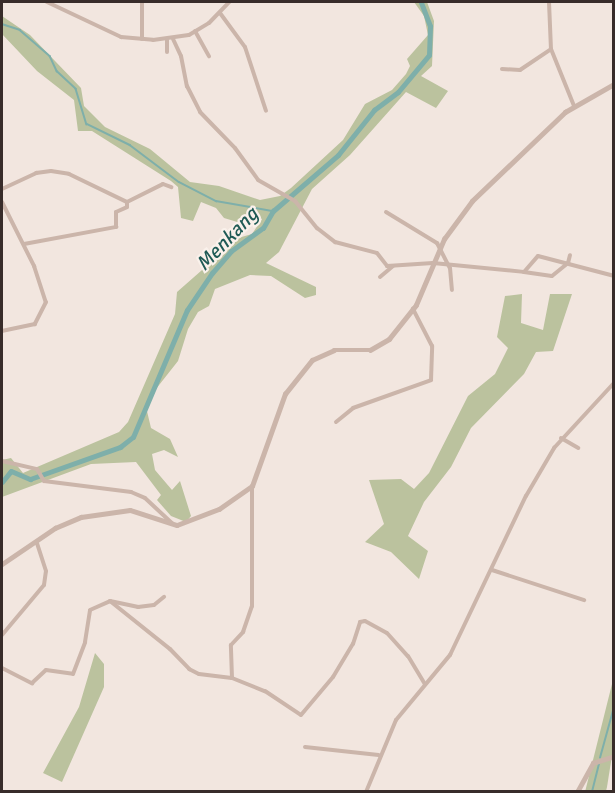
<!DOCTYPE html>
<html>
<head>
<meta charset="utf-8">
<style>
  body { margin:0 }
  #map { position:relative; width:615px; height:793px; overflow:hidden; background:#f2e6df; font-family:Signika,sans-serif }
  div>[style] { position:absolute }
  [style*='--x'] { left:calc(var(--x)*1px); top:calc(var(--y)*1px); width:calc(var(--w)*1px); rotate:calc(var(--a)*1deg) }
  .green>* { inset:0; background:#bbc29e }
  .stream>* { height:1.5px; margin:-0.75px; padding:0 0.75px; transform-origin:0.75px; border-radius:0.75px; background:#7eafaa }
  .river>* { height:5px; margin:-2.5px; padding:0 2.5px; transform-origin:2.5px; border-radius:2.5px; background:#7eafaa }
  .minor>* { height:4px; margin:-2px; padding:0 2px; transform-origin:2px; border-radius:2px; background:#cbb5aa }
  .tertiary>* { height:4.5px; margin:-2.25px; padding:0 2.25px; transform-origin:2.25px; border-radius:2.25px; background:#cbb5aa }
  span { translate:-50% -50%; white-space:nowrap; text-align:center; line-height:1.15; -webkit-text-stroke:4.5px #faf1eb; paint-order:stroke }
  .water-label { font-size:20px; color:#1f5a55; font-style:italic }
  .frame { position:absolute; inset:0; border:3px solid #382c2a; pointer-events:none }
</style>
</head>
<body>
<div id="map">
  <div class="green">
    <div style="clip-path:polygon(414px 2px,427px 2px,434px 21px,432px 66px,421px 76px,448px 91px,436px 108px,406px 92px,350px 155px,312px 189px,279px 252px,266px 263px,316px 287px,316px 295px,305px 298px,271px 276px,250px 275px,215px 289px,209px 306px,198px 312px,188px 329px,178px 361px,152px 394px,146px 407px,151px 428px,170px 439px,178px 457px,164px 450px,152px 454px,155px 470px,172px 490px,180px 481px,191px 516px,186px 522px,171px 516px,157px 500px,161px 495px,136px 462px,91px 464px,2px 497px,2px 460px,11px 458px,23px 473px,119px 432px,128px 422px,175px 314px,177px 292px,218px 256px,224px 242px,252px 234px,262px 219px,248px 214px,244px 224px,224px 218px,216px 208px,201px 202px,193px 221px,181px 218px,178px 187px,171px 181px,92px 131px,78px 131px,74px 100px,37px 71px,2px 34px,2px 16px,30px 35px,81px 88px,84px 106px,105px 127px,150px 149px,190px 182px,219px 186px,260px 200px,280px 196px,291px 188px,343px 140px,365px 104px,392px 90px,406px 74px,410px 66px,407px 59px,428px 35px,424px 16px)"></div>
    <div style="clip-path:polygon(522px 294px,521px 323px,543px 330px,550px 294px,572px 294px,553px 351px,536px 352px,524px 374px,471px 428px,451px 467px,424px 502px,408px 536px,428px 551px,419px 579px,391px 552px,365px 542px,384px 524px,369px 480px,401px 479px,414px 489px,429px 473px,468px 396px,495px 374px,508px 348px,497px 337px,505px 296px)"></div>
    <div style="clip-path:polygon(95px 653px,104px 664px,104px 687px,62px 782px,43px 773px,79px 707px)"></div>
    <div style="clip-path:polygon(613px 680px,614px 743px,607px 787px,606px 791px,585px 792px)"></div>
  </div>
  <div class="stream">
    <div style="--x:2;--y:24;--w:19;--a:18"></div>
    <div style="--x:20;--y:30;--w:40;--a:41"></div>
    <div style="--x:50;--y:56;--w:17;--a:65"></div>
    <div style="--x:57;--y:71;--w:26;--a:43"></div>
    <div style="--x:76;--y:89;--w:37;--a:73"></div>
    <div style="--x:87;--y:124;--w:48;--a:26"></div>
    <div style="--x:130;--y:145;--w:61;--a:37.1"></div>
    <div style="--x:179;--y:182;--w:42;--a:27.2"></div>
    <div style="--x:216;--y:201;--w:58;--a:10"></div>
    <div style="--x:600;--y:758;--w:53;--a:-74.6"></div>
    <div style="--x:592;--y:792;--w:30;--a:-76"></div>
  </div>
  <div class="river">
    <div style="--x:2;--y:482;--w:14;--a:-51"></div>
    <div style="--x:11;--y:471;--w:21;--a:23"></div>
    <div style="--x:30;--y:479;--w:96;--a:-19.6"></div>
    <div style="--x:120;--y:447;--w:16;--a:-38"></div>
    <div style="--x:133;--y:437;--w:138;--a:-67"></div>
    <div style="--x:187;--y:310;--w:45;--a:-56"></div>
    <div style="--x:212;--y:273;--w:29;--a:-49"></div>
    <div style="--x:231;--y:251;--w:39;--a:-36"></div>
    <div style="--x:263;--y:228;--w:20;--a:-60"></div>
    <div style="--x:273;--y:211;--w:86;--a:-40.7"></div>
    <div style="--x:338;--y:155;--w:58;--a:-51.3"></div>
    <div style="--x:374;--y:110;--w:30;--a:-37"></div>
    <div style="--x:398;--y:92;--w:48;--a:-50"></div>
    <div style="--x:429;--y:55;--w:29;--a:-88"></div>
    <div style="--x:430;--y:26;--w:26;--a:-111"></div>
  </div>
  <div class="minor">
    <div style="--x:47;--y:2;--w:82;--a:25.3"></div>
    <div style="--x:121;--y:37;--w:32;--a:5"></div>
    <div style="--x:153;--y:40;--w:36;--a:-8"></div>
    <div style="--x:189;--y:35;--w:23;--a:-31"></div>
    <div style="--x:209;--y:23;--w:29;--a:-46"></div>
    <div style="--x:549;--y:2;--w:47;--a:87.6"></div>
    <div style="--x:551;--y:49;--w:61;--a:68"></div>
    <div style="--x:220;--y:13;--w:42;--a:53.7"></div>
    <div style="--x:245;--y:47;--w:67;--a:71.8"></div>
    <div style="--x:195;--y:31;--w:29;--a:61"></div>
    <div style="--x:142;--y:39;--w:37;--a:-90"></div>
    <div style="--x:173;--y:39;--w:19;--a:65"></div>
    <div style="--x:181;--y:56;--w:31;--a:79"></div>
    <div style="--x:187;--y:86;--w:29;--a:63"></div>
    <div style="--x:200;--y:112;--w:50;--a:45.8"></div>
    <div style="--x:235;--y:148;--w:39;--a:54"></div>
    <div style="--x:258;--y:180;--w:43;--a:29.6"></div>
    <div style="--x:295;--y:201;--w:35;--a:51"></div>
    <div style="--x:317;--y:228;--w:23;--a:38"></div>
    <div style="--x:335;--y:242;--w:43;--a:14.7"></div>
    <div style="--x:377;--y:253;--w:16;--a:52"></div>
    <div style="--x:387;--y:266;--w:46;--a:-3.7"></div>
    <div style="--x:433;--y:263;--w:91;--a:5.6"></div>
    <div style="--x:524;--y:272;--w:21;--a:-49"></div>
    <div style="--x:538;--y:256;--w:79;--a:14.7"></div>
    <div style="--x:167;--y:52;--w:12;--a:-90"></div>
    <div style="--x:502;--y:69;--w:18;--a:3"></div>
    <div style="--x:520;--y:70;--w:37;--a:-34"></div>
    <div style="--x:2;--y:189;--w:38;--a:-25"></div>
    <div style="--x:36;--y:173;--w:15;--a:-8"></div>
    <div style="--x:51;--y:171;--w:18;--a:9"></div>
    <div style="--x:69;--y:174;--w:64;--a:25.8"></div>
    <div style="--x:127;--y:202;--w:40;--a:-26.6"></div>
    <div style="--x:163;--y:184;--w:9;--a:21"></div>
    <div style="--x:2;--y:202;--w:72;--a:63.4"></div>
    <div style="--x:34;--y:266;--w:38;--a:72"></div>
    <div style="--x:46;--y:302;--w:25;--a:117"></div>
    <div style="--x:35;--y:324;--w:34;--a:168"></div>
    <div style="--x:386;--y:212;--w:60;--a:31.3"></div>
    <div style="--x:437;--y:243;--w:28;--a:63"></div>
    <div style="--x:450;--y:268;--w:22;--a:85"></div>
    <div style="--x:24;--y:244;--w:94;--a:-10.5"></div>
    <div style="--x:116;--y:227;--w:15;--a:-90"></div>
    <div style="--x:116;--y:212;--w:12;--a:-24"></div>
    <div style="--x:127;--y:207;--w:5;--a:-90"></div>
    <div style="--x:524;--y:272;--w:28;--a:8"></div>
    <div style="--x:552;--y:276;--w:21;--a:-39"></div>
    <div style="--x:568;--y:263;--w:8;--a:-76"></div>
    <div style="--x:380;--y:277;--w:17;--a:-40"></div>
    <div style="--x:336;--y:422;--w:22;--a:-39"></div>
    <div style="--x:353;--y:408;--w:83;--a:-19.7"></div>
    <div style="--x:431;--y:380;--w:34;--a:-88"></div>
    <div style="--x:432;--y:346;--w:42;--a:-117.2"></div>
    <div style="--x:561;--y:438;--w:20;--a:30"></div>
    <div style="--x:2;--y:461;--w:36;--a:13"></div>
    <div style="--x:37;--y:469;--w:14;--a:60"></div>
    <div style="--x:44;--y:481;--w:88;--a:7.2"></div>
    <div style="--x:131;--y:492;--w:15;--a:23"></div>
    <div style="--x:145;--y:498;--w:37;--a:43"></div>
    <div style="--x:492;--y:570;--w:97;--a:18.1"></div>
    <div style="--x:110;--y:601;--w:77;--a:38.7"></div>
    <div style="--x:170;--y:649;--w:28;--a:46"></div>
    <div style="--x:189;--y:669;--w:11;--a:27"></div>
    <div style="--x:199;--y:674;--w:33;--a:7"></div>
    <div style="--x:232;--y:678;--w:33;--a:-92"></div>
    <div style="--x:231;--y:645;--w:18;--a:-47"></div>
    <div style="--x:243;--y:632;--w:28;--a:-71"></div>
    <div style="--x:252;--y:606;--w:120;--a:-90"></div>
    <div style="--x:2;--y:635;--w:65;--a:-50"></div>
    <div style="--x:44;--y:585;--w:14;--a:-82"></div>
    <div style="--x:46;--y:571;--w:29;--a:-108"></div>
    <div style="--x:2;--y:668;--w:34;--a:27"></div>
    <div style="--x:32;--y:683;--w:19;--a:-43"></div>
    <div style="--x:46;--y:670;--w:27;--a:8"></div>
    <div style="--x:73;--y:674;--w:34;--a:-69"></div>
    <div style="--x:85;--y:642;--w:32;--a:-81"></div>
    <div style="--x:90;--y:610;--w:22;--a:-24"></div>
    <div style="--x:110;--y:601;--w:29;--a:12"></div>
    <div style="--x:138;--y:607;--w:16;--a:-7"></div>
    <div style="--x:154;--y:605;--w:13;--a:-39"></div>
    <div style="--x:232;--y:678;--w:35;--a:22"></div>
    <div style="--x:265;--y:691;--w:43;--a:33.7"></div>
    <div style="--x:301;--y:715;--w:50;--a:-49.9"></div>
    <div style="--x:333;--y:677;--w:39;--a:-59"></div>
    <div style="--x:353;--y:644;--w:23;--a:-72"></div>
    <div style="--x:360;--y:622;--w:5;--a:-11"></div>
    <div style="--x:365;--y:621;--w:25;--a:29"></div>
    <div style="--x:387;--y:633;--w:31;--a:48"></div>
    <div style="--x:408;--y:656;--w:33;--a:59"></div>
    <div style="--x:305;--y:747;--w:74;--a:6.2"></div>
    <div style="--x:366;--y:792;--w:78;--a:-67.4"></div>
    <div style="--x:396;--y:720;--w:85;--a:-50.3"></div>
    <div style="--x:450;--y:655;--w:176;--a:-64.5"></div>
    <div style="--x:526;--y:496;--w:56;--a:-59.7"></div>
    <div style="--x:554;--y:448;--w:88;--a:-47.3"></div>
  </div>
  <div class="tertiary">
    <div style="--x:2;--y:564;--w:64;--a:-34.2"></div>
    <div style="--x:55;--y:528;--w:28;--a:-23"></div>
    <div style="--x:81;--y:517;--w:49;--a:-8.1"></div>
    <div style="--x:130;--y:510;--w:49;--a:17.7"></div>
    <div style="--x:177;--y:525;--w:45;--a:-20.9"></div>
    <div style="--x:219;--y:509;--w:40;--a:-34.9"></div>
    <div style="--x:252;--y:486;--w:98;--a:-70.3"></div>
    <div style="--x:285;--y:394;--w:43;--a:-51.5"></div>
    <div style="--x:312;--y:360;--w:24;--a:-24"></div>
    <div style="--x:334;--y:350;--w:36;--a:0"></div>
    <div style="--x:370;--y:350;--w:22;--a:-30"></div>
    <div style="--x:389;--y:339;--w:43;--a:-51.5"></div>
    <div style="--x:416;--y:305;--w:72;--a:-67"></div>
    <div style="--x:444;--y:239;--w:47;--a:-53.6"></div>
    <div style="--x:472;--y:201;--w:129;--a:-43.7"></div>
    <div style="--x:565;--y:112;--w:56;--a:-29.7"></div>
    <div style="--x:577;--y:792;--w:33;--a:-61"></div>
    <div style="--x:593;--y:763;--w:22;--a:-18"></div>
  </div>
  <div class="water-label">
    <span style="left:227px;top:239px;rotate:-46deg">Menkang</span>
  </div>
  <div class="frame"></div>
</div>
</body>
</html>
